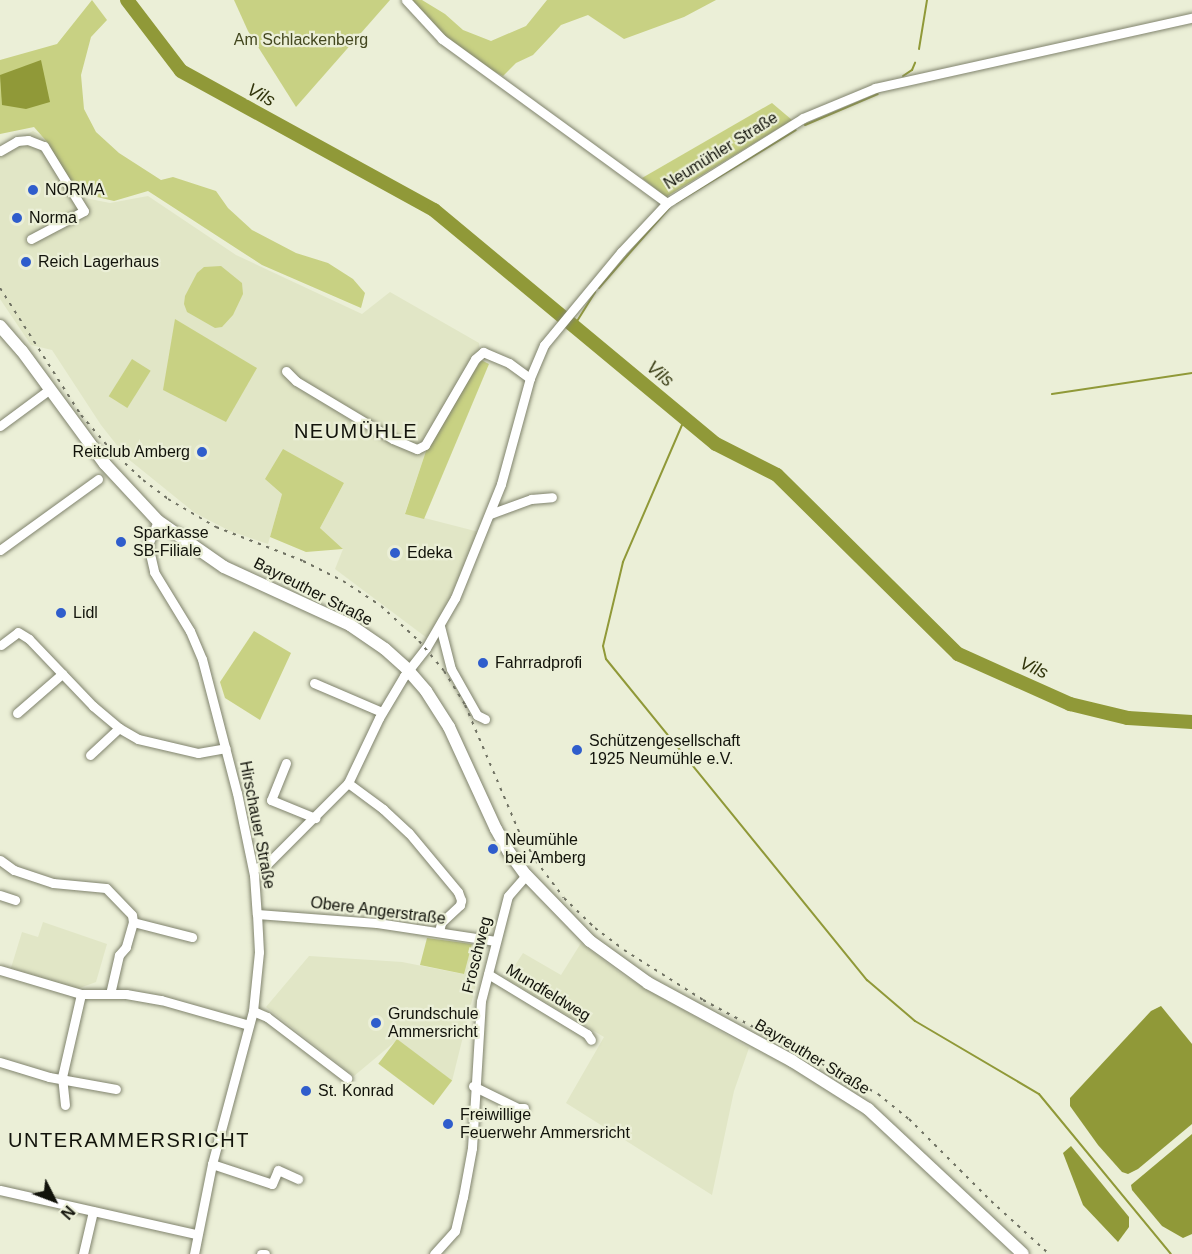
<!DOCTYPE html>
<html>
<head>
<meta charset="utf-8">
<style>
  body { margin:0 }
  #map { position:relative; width:1192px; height:1254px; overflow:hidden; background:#ebefd7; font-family:Arial,sans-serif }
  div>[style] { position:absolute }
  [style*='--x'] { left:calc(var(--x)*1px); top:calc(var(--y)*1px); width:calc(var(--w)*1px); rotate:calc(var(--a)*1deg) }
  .built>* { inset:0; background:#e1e6c6 }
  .green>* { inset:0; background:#c8d183; transform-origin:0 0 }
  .water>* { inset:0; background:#909938 }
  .stream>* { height:2px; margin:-1px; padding:0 1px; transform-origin:1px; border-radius:1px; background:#909938 }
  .river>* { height:14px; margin:-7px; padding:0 7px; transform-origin:7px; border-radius:7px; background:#909938 }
  .roads { filter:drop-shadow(0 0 2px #80836d) drop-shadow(0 0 2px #80836d) }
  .minor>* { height:9px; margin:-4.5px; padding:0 4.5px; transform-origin:4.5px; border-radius:4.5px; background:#fff }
  .major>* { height:12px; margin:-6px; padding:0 6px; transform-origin:6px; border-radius:6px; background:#fff }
  .rail>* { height:2px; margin-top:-1px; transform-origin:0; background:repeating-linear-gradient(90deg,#707263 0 3px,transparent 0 9px) }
  .dots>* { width:16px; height:16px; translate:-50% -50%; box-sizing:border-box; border:3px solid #ebefd7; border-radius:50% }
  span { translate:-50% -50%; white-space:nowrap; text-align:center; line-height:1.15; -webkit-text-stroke:4.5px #ebefd7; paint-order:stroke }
  .park-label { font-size:16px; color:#43471f }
  .street-label { font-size:16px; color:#12130b }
  .poi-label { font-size:16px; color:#12130b }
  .left { translate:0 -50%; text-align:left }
  .right { translate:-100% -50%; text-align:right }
  .water-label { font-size:18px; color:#32350c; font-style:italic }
  .quarter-label { font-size:20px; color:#12130b; letter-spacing:1.5px }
  .north { position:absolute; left:24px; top:1170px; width:60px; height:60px; -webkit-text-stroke:4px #ebefd7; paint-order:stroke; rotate:132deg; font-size:16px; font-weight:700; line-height:24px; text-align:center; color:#12130b }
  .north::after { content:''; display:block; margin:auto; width:21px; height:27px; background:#12130b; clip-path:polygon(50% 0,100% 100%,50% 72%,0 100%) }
</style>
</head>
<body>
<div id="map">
  <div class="built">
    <div style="clip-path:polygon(33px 131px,47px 138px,85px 198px,110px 203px,148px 196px,236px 255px,362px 314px,390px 292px,479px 343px,481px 360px,427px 448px,405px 513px,479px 532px,448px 602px,427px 638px,335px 569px,343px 549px,320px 528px,344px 483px,282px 494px,268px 544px,230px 531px,195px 513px,127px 458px,101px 425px,52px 350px,31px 345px,0 299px,0 148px)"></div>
    <div style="clip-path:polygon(43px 922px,107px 944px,96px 982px,77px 989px,11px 968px,22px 932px,38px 937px)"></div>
    <div style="clip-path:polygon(581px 943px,624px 976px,749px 1048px,734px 1091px,712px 1195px,566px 1103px,604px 1037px,506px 979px,523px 953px,561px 975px)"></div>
    <div style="clip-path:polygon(472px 944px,485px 948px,452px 1081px,397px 1040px,354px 1076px,266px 1007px,309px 956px,402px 962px,463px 974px)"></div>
  </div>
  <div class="green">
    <div style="clip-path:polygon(92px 0,107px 20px,91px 37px,81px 75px,84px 109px,96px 132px,119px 153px,161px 180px,173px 177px,216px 191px,228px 208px,252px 230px,296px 253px,328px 263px,353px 279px,365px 293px,361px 308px,262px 265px,148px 191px,114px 201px,76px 192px,48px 143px,34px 127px,0 134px,0 60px,57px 44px)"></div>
    <div style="clip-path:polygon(234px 0,390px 0,296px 107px,248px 31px)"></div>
    <div style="clip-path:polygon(409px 0,422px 0,445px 14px,463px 30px,491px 41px,526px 26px,547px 0,716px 0,684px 17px,624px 39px,588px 15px,561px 25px,533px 55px,516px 63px,503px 76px,484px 66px,452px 44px)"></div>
    <div style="clip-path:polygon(772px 103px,792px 120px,666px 197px,642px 178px)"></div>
    <div style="clip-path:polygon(221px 266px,242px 283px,243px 294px,233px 315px,222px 327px,215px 328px,187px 312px,184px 304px,185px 296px,197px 273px,204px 267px)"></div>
    <div style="clip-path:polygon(175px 319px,257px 368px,226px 422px,163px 390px)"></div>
    <div style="left:132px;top:359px;width:22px;height:44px;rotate:32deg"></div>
    <div style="clip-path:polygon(481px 360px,489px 364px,424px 519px,405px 514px,427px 448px)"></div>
    <div style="clip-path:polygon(283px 449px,344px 483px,320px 528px,343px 549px,306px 552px,270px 537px,282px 494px,265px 479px)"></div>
    <div style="clip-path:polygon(254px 631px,291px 653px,260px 720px,225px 698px,220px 682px)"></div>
    <div style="clip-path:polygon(427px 938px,472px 944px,464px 974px,420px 965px)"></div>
    <div style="left:397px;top:1039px;width:69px;height:31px;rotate:37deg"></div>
  </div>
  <div class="water">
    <div style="clip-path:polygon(41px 60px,50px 102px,26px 109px,2px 105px,0 75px)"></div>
    <div style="clip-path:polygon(1161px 1006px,1192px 1044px,1192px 1124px,1138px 1169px,1128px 1174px,1122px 1172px,1098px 1145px,1070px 1106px,1070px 1098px,1151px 1011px)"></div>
    <div style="clip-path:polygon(1192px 1134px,1192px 1234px,1183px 1238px,1162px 1226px,1132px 1190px,1131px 1185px)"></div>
    <div style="clip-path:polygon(1071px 1146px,1129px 1217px,1129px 1227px,1118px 1242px,1083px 1205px,1063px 1153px)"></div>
  </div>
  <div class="stream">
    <div style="--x:919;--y:49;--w:50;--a:-80.7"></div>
    <div style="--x:903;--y:76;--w:11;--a:-34"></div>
    <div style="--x:912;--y:70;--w:8;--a:-67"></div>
    <div style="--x:805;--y:125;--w:79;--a:-23"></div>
    <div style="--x:676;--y:203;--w:140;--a:-31.3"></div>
    <div style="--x:599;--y:288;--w:106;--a:-48.8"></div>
    <div style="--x:574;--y:326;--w:40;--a:-58"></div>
    <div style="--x:1052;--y:394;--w:142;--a:-8.5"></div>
    <div style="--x:685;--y:418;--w:157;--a:113.3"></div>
    <div style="--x:623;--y:562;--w:86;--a:103.4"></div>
    <div style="--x:603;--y:646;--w:13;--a:77"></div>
    <div style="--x:606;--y:659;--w:414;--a:50.9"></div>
    <div style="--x:867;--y:980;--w:63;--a:40.5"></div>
    <div style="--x:915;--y:1021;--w:144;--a:30.5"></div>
    <div style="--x:1039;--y:1094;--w:207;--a:50.5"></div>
  </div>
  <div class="river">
    <div style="--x:127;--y:0;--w:89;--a:52.7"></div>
    <div style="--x:181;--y:71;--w:289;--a:28.8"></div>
    <div style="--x:434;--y:210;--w:366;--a:39.7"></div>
    <div style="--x:716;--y:444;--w:68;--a:26.9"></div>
    <div style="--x:777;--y:475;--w:255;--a:44.7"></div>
    <div style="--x:958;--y:654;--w:123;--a:24.1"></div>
    <div style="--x:1070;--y:704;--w:60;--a:13.6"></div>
    <div style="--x:1128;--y:718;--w:64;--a:3.6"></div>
  </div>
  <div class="roads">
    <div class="minor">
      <div style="--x:406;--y:0;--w:53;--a:47.3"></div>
      <div style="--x:442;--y:39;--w:278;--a:36.1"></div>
      <div style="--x:0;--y:151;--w:20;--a:-30"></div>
      <div style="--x:17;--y:141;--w:11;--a:-5"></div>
      <div style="--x:28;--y:140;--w:17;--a:21"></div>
      <div style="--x:44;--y:146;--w:76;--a:58.4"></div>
      <div style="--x:84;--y:211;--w:60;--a:152.2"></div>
      <div style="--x:286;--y:371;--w:14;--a:45"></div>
      <div style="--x:296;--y:381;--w:113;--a:30.9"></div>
      <div style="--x:393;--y:439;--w:26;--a:23"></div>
      <div style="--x:417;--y:449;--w:9;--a:-27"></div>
      <div style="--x:425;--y:445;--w:99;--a:-59.8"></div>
      <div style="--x:475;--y:359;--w:11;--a:-41"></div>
      <div style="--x:483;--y:352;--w:28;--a:23"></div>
      <div style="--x:509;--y:363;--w:26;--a:36"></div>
      <div style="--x:0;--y:426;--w:62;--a:-36.5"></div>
      <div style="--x:490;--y:514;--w:44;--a:-20.1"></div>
      <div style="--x:531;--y:499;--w:21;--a:-5"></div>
      <div style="--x:158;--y:521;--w:26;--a:113"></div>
      <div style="--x:148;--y:545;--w:28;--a:77"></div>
      <div style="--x:154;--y:572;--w:69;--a:58.6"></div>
      <div style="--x:190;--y:631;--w:30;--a:67"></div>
      <div style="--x:202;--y:659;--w:138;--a:75.4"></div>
      <div style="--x:237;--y:793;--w:84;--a:78.3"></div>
      <div style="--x:254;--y:875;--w:39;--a:86"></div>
      <div style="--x:257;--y:914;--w:38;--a:87"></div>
      <div style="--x:259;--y:952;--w:59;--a:95.8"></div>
      <div style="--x:253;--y:1011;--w:158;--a:105"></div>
      <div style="--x:212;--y:1164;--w:92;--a:101.3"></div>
      <div style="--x:0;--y:550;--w:121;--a:-35.9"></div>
      <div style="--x:440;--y:626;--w:44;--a:75.7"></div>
      <div style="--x:451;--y:669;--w:53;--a:60.5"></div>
      <div style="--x:477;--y:715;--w:9;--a:27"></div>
      <div style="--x:1;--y:645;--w:21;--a:-37"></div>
      <div style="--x:18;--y:632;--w:13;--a:32"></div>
      <div style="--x:29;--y:639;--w:93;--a:46.3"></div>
      <div style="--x:93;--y:706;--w:34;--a:40"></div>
      <div style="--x:119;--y:728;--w:22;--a:30"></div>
      <div style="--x:138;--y:739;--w:62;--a:13.1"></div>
      <div style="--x:198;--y:753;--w:28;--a:-10"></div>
      <div style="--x:314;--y:683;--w:74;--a:23.1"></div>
      <div style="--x:17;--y:713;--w:60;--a:-40.9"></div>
      <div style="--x:90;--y:755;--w:40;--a:-43"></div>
      <div style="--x:286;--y:763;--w:40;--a:112"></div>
      <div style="--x:271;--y:800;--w:48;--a:22.2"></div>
      <div style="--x:348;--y:783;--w:44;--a:36.6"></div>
      <div style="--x:383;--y:809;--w:35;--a:43"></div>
      <div style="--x:409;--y:833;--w:77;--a:50.3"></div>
      <div style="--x:458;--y:892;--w:9;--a:69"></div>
      <div style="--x:461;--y:900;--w:5;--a:101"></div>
      <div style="--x:460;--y:905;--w:26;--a:137"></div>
      <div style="--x:441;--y:923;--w:9;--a:103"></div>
      <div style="--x:0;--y:860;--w:17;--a:36"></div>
      <div style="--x:14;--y:870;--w:41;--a:18.4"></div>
      <div style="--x:53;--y:883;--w:53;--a:5.4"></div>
      <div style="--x:106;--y:888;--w:37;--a:46"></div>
      <div style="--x:132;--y:915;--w:7;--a:82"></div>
      <div style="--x:133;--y:922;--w:26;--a:106"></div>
      <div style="--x:126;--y:947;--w:11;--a:131"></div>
      <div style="--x:119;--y:955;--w:39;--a:103"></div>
      <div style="--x:253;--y:869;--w:15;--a:-20"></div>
      <div style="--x:267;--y:864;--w:115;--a:-45"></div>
      <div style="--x:348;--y:783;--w:72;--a:-64.5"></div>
      <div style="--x:379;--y:718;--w:49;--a:-59.2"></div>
      <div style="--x:404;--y:676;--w:36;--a:-52"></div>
      <div style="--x:426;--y:648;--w:58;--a:-59.9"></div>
      <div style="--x:455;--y:598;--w:123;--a:-68"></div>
      <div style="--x:501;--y:484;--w:110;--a:-74.7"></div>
      <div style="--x:530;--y:378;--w:36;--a:-67"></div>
      <div style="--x:544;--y:345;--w:121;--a:-50.4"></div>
      <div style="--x:621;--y:252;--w:67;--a:-46.8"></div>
      <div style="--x:667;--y:203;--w:160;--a:-32"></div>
      <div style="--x:803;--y:118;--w:78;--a:-22.6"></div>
      <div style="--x:875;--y:88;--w:325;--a:-12.5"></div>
      <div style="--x:0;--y:895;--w:16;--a:18"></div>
      <div style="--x:257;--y:914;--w:120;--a:4.3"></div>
      <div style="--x:377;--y:923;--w:120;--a:8.6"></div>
      <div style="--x:133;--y:922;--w:61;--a:14.3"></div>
      <div style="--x:0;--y:970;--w:84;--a:16.5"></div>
      <div style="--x:81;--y:994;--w:45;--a:0"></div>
      <div style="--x:126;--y:994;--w:36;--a:10"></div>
      <div style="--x:161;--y:1000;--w:91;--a:15.9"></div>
      <div style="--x:488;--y:974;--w:116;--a:31.2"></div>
      <div style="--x:587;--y:1034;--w:7;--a:56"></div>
      <div style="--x:253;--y:1011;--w:15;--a:23"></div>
      <div style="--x:267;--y:1017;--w:101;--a:37.3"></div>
      <div style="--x:0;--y:1062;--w:51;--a:17"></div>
      <div style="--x:49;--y:1077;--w:68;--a:10.2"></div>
      <div style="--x:473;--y:1086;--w:50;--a:26.1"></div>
      <div style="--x:518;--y:1108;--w:6;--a:0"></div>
      <div style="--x:65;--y:1105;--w:28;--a:-96"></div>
      <div style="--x:62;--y:1077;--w:85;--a:-77.1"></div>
      <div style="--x:212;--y:1164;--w:63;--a:18.4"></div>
      <div style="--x:272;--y:1184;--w:15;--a:-67"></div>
      <div style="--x:278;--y:1170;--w:22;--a:24"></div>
      <div style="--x:0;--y:1190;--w:201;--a:12.7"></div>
      <div style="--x:83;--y:1254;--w:44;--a:-76.9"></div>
      <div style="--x:261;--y:1254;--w:4;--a:0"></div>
      <div style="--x:434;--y:1254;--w:31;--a:-48"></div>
      <div style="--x:455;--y:1231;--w:35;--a:-77"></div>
      <div style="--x:463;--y:1197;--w:50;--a:-79.6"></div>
      <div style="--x:472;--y:1148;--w:147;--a:-86.5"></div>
      <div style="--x:481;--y:1001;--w:108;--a:-75.6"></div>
      <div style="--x:508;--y:896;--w:28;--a:-49"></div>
    </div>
    <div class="major">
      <div style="--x:0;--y:326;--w:33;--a:49"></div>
      <div style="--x:22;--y:351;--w:140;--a:53.7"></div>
      <div style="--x:105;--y:464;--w:78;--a:47.1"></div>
      <div style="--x:158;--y:521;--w:80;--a:34.9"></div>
      <div style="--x:224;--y:567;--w:139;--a:24.7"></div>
      <div style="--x:350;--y:625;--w:42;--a:34.4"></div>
      <div style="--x:385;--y:649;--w:30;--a:42"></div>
      <div style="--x:407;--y:669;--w:29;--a:49"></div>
      <div style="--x:426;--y:691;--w:43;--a:57.4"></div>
      <div style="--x:449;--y:727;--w:112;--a:65.3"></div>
      <div style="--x:496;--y:829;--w:26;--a:61"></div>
      <div style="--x:509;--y:852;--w:29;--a:54"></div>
      <div style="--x:526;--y:875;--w:92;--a:45.9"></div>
      <div style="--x:590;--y:941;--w:72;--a:35.9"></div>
      <div style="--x:648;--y:983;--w:164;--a:28.4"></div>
      <div style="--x:792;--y:1061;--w:90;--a:32.3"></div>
      <div style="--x:868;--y:1109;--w:212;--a:43.1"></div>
    </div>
  </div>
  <div class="rail">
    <div style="--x:0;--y:288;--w:151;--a:57.5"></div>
    <div style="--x:81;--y:415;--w:48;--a:49.3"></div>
    <div style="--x:112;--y:451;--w:42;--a:43.1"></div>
    <div style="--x:143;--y:480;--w:31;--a:37"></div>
    <div style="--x:168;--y:499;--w:56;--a:30.3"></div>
    <div style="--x:216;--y:527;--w:93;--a:21.3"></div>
    <div style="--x:303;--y:561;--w:45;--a:26.6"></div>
    <div style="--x:343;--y:581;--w:45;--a:33.3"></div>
    <div style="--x:381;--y:606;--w:52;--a:42.6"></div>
    <div style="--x:419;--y:641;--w:39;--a:50"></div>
    <div style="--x:444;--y:671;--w:40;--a:58"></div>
    <div style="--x:465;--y:705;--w:140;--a:66.9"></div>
    <div style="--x:520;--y:834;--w:31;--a:59"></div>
    <div style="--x:536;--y:861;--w:46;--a:52.9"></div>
    <div style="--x:564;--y:898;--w:43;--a:44.1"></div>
    <div style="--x:595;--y:928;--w:36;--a:37"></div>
    <div style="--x:624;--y:950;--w:93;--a:32.3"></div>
    <div style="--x:703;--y:1000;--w:199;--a:28.2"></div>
    <div style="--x:878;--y:1094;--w:40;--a:39"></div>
    <div style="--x:909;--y:1119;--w:116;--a:45"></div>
    <div style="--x:991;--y:1201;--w:79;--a:42.4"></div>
  </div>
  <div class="dots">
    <div style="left:33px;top:190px;background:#2f5dcc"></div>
    <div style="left:17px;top:218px;background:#2f5dcc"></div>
    <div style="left:26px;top:262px;background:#2f5dcc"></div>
    <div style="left:202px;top:452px;background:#2f5dcc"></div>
    <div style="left:121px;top:542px;background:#2f5dcc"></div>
    <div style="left:395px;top:553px;background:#2f5dcc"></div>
    <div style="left:61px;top:613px;background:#2f5dcc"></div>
    <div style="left:483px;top:663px;background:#2f5dcc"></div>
    <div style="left:577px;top:750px;background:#2f5dcc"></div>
    <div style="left:493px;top:849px;background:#2f5dcc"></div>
    <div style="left:376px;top:1023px;background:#2f5dcc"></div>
    <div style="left:306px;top:1091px;background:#2f5dcc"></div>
    <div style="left:448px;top:1124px;background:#2f5dcc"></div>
  </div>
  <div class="park-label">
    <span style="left:301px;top:40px">Am Schlackenberg</span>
  </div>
  <div class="street-label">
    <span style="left:721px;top:151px;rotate:-32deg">Neumühler Straße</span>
    <span style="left:313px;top:592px;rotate:27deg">Bayreuther Straße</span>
    <span style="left:257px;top:825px;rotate:79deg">Hirschauer Straße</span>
    <span style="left:378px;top:911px;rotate:7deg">Obere Angerstraße</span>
    <span style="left:477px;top:955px;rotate:-76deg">Froschweg</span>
    <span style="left:548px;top:993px;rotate:31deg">Mundfeldweg</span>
    <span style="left:812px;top:1057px;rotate:31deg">Bayreuther Straße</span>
  </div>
  <div class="poi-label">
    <span class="left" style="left:45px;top:190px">NORMA</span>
    <span class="left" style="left:29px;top:218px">Norma</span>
    <span class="left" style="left:38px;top:262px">Reich Lagerhaus</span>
    <span class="right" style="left:190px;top:452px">Reitclub Amberg</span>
    <span class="left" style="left:133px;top:542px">Sparkasse<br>SB-Filiale</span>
    <span class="left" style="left:407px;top:553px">Edeka</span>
    <span class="left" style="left:73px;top:613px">Lidl</span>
    <span class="left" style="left:495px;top:663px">Fahrradprofi</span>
    <span class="left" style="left:589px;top:750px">Schützengesellschaft<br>1925 Neumühle e.V.</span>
    <span class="left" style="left:505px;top:849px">Neumühle<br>bei Amberg</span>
    <span class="left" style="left:388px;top:1023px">Grundschule<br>Ammersricht</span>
    <span class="left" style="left:318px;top:1091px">St. Konrad</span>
    <span class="left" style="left:460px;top:1124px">Freiwillige<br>Feuerwehr Ammersricht</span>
  </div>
  <div class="water-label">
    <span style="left:261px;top:95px;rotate:29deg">Vils</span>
    <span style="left:660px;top:374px;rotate:40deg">Vils</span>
    <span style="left:1034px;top:668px;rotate:24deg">Vils</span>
  </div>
  <div class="quarter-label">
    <span style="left:356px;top:431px">NEUMÜHLE</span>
    <span style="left:129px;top:1140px">UNTERAMMERSRICHT</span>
  </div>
  <div class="north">N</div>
</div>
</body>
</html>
